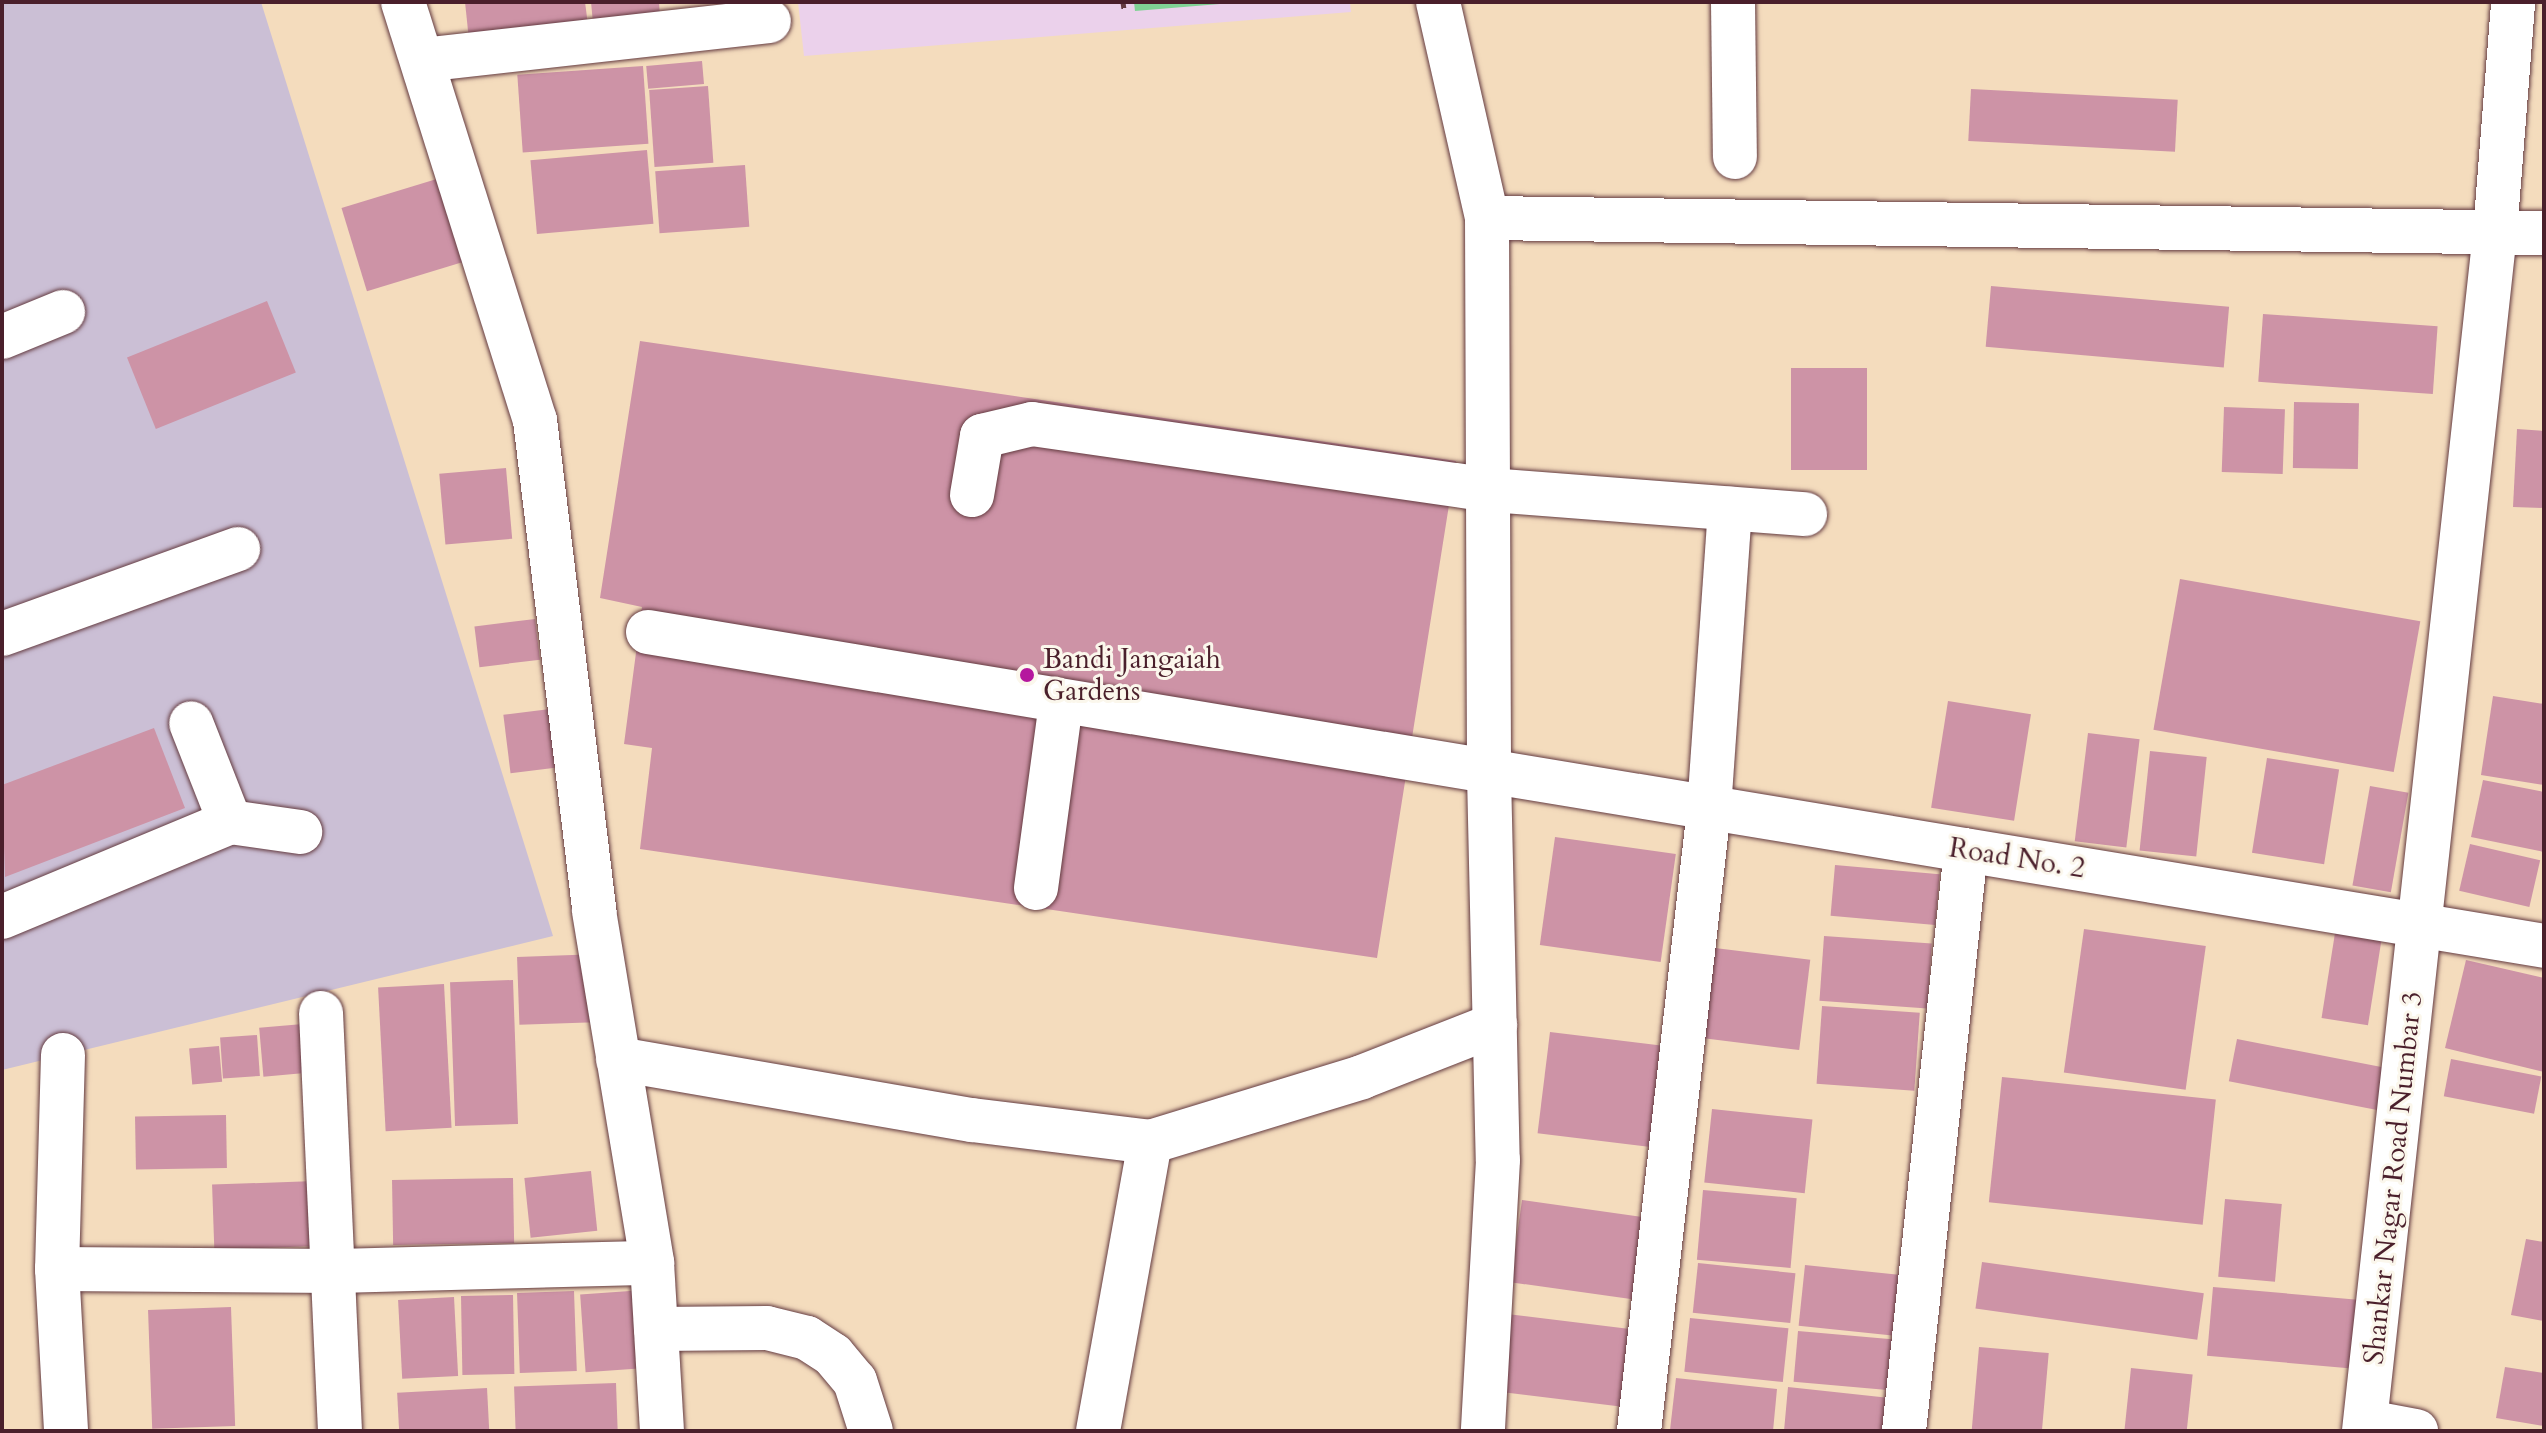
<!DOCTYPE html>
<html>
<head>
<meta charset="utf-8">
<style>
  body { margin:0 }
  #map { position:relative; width:2546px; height:1433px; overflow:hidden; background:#f4dcbd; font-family:Cardo,serif }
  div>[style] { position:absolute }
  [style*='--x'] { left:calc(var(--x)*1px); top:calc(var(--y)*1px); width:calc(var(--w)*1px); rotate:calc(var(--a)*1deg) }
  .built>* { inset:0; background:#ebd1eb }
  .industrial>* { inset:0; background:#cbbfd5 }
  .green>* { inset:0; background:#7fd294 }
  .building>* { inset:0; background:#cd93a6; transform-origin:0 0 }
  .path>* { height:5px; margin-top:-2.5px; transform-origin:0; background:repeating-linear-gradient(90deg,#643b41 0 6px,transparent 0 12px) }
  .roads { filter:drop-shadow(0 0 2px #643b41) drop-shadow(0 0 2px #643b41) }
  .minor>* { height:44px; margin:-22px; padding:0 22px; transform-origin:22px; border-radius:22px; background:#fff }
  .dots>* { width:22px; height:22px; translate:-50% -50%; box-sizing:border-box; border:4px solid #fbf7ec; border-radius:50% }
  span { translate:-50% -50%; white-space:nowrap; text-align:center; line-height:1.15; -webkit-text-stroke:6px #fbf7ec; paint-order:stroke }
  .poi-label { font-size:28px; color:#4a1f2b }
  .left { translate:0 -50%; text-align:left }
  .street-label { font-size:28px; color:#4a1f2b }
  .frame { position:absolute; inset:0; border:4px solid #4a1f2b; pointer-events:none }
</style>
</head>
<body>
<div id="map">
  <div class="built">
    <div style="clip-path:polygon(798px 2px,1350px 2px,1351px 12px,804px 56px)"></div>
  </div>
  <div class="industrial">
    <div style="clip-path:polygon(2px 2px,261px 2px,553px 936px,2px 1070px)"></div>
  </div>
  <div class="green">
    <div style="clip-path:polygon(1134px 2px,1244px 2px,1135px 11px)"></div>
  </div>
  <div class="building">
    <div style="clip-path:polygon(465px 2px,585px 2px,588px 25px,469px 40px)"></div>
    <div style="clip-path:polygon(591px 2px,659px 2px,660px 17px,593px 23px)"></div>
    <div style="left:702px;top:61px;width:23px;height:56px;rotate:85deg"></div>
    <div style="left:643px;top:66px;width:78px;height:126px;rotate:86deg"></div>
    <div style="left:708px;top:86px;width:77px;height:59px;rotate:86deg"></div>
    <div style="left:1971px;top:89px;width:207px;height:52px;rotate:3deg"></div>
    <div style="left:647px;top:150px;width:74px;height:117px;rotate:85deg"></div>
    <div style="left:745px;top:165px;width:62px;height:90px;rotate:86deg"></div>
    <div style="left:440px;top:178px;width:87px;height:103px;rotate:73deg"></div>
    <div style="left:1991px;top:286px;width:239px;height:61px;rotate:5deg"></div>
    <div style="left:267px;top:301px;width:77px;height:151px;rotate:68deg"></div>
    <div style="left:2263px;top:314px;width:175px;height:68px;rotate:4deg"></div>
    <div style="clip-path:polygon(640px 341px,1456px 461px,1377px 958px,640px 849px,652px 748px,624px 744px,642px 607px,600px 598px)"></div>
    <div style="left:1791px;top:368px;width:76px;height:102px"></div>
    <div style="left:2294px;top:402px;width:65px;height:66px;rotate:1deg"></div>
    <div style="left:2224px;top:407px;width:61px;height:65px;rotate:2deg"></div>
    <div style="clip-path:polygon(2517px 429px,2544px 431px,2544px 508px,2513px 507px)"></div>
    <div style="left:506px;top:468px;width:71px;height:67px;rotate:85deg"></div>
    <div style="left:2180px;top:579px;width:244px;height:153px;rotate:10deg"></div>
    <div style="left:535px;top:619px;width:41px;height:61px;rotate:83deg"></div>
    <div style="clip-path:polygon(2493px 696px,2544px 704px,2544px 785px,2481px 775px)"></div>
    <div style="left:1948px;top:701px;width:84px;height:108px;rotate:9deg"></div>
    <div style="left:550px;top:709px;width:59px;height:47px;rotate:83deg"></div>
    <div style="clip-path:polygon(154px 728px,185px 808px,5px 877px,2px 785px)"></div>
    <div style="left:2088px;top:733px;width:52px;height:109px;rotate:7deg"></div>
    <div style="left:2150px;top:751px;width:57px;height:100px;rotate:6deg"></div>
    <div style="left:2267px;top:758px;width:73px;height:96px;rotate:9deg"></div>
    <div style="clip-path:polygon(2483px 780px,2544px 792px,2544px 852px,2471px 837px)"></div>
    <div style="left:2370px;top:786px;width:39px;height:101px;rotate:10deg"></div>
    <div style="left:1555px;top:837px;width:122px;height:109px;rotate:8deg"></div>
    <div style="left:2470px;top:844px;width:72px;height:48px;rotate:13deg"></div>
    <div style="left:1835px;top:865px;width:105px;height:51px;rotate:5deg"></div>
    <div style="left:2084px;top:929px;width:123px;height:145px;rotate:8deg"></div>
    <div style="left:2335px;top:933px;width:47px;height:86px;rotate:9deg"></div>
    <div style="left:1824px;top:936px;width:108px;height:65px;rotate:4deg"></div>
    <div style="left:1715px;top:948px;width:96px;height:91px;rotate:7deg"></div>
    <div style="left:600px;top:954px;width:68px;height:83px;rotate:88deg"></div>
    <div style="clip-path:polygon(2466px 960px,2544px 978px,2544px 1072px,2445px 1048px)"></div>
    <div style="left:513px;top:980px;width:144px;height:63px;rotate:88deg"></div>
    <div style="left:444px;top:984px;width:144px;height:66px;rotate:87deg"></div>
    <div style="left:1822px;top:1006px;width:98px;height:78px;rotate:4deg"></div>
    <div style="left:303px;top:1024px;width:49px;height:44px;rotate:85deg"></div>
    <div style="left:1550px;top:1032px;width:120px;height:102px;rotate:7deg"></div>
    <div style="left:257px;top:1035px;width:41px;height:37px;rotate:86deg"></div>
    <div style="left:2237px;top:1039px;width:155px;height:43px;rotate:11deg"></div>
    <div style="left:219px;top:1046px;width:36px;height:30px;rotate:85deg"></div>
    <div style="left:2451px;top:1059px;width:92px;height:38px;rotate:11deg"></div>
    <div style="left:2002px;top:1077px;width:215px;height:126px;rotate:6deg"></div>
    <div style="left:1712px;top:1109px;width:101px;height:74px;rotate:6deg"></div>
    <div style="left:226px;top:1115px;width:53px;height:91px;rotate:89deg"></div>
    <div style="left:591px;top:1171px;width:60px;height:67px;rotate:84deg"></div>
    <div style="left:513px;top:1178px;width:65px;height:121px;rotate:89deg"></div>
    <div style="left:315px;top:1181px;width:65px;height:103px;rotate:88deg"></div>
    <div style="left:1703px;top:1190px;width:94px;height:70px;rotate:5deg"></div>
    <div style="left:2225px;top:1199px;width:57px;height:78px;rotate:5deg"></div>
    <div style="left:1522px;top:1200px;width:125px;height:83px;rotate:8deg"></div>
    <div style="clip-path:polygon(2526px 1239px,2544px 1242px,2544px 1321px,2511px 1315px)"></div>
    <div style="left:1982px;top:1262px;width:224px;height:47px;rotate:8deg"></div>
    <div style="left:1698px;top:1263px;width:98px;height:50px;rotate:6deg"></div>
    <div style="left:1805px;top:1265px;width:99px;height:61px;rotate:6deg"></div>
    <div style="left:2213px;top:1287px;width:148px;height:69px;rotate:5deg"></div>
    <div style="left:644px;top:1290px;width:78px;height:64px;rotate:86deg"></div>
    <div style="left:574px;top:1291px;width:80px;height:57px;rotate:88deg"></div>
    <div style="left:513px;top:1295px;width:79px;height:52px;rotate:89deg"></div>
    <div style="left:454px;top:1297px;width:79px;height:56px;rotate:87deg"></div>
    <div style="left:231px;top:1307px;width:119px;height:83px;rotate:88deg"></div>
    <div style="left:1507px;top:1314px;width:134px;height:78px;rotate:7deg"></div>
    <div style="left:1690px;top:1318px;width:99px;height:54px;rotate:6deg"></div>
    <div style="left:1798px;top:1331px;width:97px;height:51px;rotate:5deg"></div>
    <div style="left:1979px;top:1347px;width:70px;height:84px;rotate:5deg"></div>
    <div style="clip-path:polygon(2505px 1367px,2544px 1373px,2544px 1426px,2496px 1418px)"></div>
    <div style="left:2131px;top:1368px;width:62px;height:63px;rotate:6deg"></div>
    <div style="clip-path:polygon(1676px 1378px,1777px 1389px,1773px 1431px,1670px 1430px)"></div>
    <div style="left:616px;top:1383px;width:48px;height:102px;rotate:88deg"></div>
    <div style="clip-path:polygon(1788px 1387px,1899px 1399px,1895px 1431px,1784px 1431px)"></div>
    <div style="left:487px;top:1388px;width:43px;height:90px;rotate:87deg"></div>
  </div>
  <div class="path">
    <div style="--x:1123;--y:2;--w:7;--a:82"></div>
  </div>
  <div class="roads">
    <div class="minor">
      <div style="--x:403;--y:2;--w:438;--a:72.5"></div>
      <div style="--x:535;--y:420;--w:495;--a:83.1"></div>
      <div style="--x:594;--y:911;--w:357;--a:80.6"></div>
      <div style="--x:1438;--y:2;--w:221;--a:77.2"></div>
      <div style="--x:1487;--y:218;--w:557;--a:89.79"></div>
      <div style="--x:1489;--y:775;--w:385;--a:88.7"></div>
      <div style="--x:1498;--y:1160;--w:271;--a:93.2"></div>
      <div style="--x:1733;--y:2;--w:155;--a:89.3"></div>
      <div style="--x:423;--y:60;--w:348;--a:-6.4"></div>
      <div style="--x:1487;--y:218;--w:1057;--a:0.81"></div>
      <div style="--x:2;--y:337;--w:66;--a:-22.3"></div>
      <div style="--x:972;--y:495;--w:60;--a:-80.4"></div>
      <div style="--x:982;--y:436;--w:51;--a:-13.5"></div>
      <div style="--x:1032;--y:424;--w:464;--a:8.2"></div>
      <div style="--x:1491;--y:490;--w:315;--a:4.4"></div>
      <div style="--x:648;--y:632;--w:1922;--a:9.4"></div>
      <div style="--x:2;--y:634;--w:251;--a:-19.8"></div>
      <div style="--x:230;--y:822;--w:71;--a:8.1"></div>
      <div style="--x:1036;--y:888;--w:188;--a:-82.3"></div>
      <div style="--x:2;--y:917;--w:247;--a:-22.6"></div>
      <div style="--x:230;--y:822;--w:106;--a:-111.5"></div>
      <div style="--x:321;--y:1013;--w:418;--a:87.4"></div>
      <div style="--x:63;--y:1055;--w:214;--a:91.6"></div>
      <div style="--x:57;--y:1269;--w:162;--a:86.8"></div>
      <div style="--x:618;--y:1059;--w:359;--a:9.8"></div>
      <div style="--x:972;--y:1120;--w:179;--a:7"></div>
      <div style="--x:1150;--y:1142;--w:222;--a:-17"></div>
      <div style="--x:1362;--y:1077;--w:143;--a:-21.4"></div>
      <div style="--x:57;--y:1269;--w:280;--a:0.4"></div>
      <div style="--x:337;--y:1271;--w:315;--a:-1.5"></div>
      <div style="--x:652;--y:1263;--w:168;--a:86.6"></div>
      <div style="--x:656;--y:1329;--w:111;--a:-0.5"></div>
      <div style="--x:767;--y:1328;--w:41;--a:14"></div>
      <div style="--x:807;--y:1338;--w:31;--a:33"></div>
      <div style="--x:833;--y:1355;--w:34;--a:50"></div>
      <div style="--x:855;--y:1381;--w:52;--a:72.3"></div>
      <div style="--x:2367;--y:1422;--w:50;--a:10.4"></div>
      <div style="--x:1098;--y:1431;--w:294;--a:-79.8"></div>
      <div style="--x:1639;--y:1431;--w:626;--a:-83.58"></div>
      <div style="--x:1709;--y:809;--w:301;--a:-86"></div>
      <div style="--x:1904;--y:1431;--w:584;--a:-83.91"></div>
      <div style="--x:2364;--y:1431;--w:1205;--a:-83.76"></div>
      <div style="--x:2495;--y:233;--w:232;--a:-85.5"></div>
    </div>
  </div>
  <div class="dots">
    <div style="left:1027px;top:675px;background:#b5179e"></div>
  </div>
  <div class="poi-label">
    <span class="left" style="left:1043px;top:675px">Bandi Jangaiah<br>Gardens</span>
  </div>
  <div class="street-label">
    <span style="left:2017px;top:858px;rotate:9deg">Road No. 2</span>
    <span style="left:2393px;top:1178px;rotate:-84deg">Shankar Nagar Road Numbar 3</span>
  </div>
  <div class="frame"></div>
</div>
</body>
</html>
